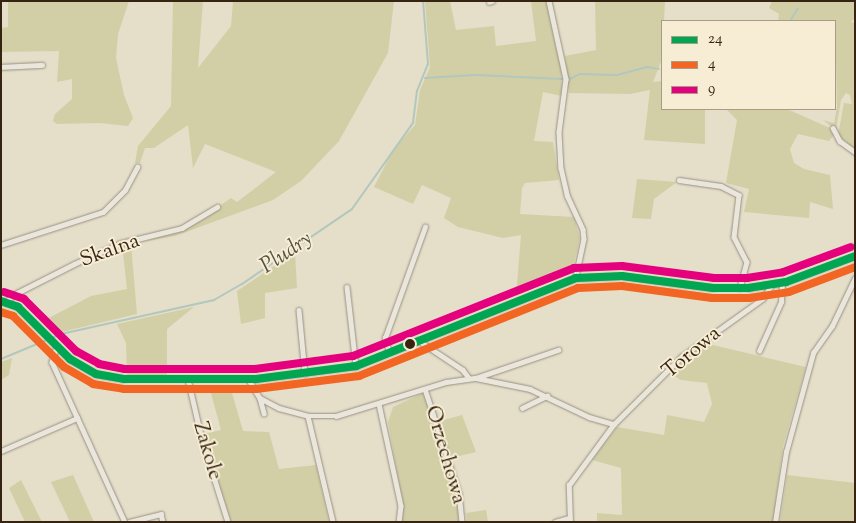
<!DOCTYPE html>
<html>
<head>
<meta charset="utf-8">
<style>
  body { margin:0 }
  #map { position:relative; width:856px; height:523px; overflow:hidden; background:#e5dec9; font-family:"Sorts Mill Goudy",serif }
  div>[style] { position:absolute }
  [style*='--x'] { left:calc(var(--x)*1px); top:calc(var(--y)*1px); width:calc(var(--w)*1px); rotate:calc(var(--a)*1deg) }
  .green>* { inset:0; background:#d2cfa7 }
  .stream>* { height:2px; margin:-1px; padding:0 1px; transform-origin:1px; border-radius:1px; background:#b2c7bd }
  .roads { filter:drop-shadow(0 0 1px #979183) drop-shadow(0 0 1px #979183) }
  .minor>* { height:4.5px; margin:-2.25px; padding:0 2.25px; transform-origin:2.25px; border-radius:2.25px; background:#eae6dc }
  .bus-1>* { height:8px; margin:-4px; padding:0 4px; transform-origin:4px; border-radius:4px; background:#00a651 }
  .bus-2>* { height:8px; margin:-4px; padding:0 4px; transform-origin:4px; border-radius:4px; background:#f26522 }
  .bus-3>* { height:8px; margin:-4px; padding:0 4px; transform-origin:4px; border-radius:4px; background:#e5007d }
  .dots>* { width:14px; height:14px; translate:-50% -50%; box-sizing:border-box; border:2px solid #f6edd4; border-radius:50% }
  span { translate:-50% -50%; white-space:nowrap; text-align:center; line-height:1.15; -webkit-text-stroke:4px #f6edd4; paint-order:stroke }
  .street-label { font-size:21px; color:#362312 }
  .water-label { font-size:22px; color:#555144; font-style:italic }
  .frame { position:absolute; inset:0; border:2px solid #362312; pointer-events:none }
  .legend { position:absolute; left:661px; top:20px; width:175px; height:90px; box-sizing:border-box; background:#f6edd4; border:1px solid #a99c86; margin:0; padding:6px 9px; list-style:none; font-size:15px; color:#362312 }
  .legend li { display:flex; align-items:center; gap:10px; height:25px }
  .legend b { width:25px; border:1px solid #a99c86 }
</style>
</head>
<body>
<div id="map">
  <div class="green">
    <div style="clip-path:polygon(1px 1px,129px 1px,118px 34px,116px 58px,124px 95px,133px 118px,128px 126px,100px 123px,57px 124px,53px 121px,55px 114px,72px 99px,72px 79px,57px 82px,59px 51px,1px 52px,1px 28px,8px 27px,8px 2px)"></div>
    <div style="clip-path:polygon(173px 1px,203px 1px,198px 68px,231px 26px,233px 1px,394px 1px,388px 53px,339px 141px,301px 181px,273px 200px,175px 236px,147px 241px,193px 225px,231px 198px,237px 202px,276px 172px,205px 144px,193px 168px,188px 125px,154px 148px,145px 148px,140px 163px,135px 163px,138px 146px,171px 106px)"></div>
    <div style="clip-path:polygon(425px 1px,450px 1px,456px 30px,494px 26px,496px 46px,536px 41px,531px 1px,546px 1px,561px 69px,562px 96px,543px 92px,534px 141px,553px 142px,559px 180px,525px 183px,522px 188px,520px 214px,574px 217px,580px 238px,572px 271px,516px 296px,521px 235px,503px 238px,458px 227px,444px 218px,451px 198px,422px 185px,413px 204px,374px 187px,393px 150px,415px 125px,420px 90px,430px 67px)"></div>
    <div style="clip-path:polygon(595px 1px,665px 1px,662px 59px,653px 82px,662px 81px,662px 109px,705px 109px,705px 144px,644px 140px,650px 90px,630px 94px,569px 93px,565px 56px,596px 50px)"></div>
    <div style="clip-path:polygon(772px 1px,855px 1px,855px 18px,851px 22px,855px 23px,855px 150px,838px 135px,844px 103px,852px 104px,850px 95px,846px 93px,841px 100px,836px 130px,823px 120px,834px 123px,837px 107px,835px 21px,778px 21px,779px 14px,769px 8px)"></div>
    <div style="clip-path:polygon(726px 109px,787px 109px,832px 129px,834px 135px,829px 141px,798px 134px,790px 149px,794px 163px,804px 169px,830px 175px,833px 209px,810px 202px,809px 218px,744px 212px,749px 189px,726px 183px,737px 120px)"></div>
    <div style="clip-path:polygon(637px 179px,677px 182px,654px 199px,651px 219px,632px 218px)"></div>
    <div style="clip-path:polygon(122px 244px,131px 244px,137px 314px,53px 334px,41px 322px,91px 296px,127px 289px)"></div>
    <div style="clip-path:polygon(295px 252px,297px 288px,265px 293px,265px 318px,241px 324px,237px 291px)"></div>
    <div style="clip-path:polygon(194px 307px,167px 329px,167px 378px,127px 377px,126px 343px,117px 324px)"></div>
    <div style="clip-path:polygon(704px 343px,806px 367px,783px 446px,773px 522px,597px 522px,597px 513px,622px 515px,621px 468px,592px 460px,617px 427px,664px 435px,667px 415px,704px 422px,712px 404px,707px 383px,681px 380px,669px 373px)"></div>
    <div style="clip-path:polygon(12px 358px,9px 375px,1px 380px,1px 362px)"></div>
    <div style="clip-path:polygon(209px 386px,230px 386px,243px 431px,269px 432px,279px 469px,316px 465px,329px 522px,231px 522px,203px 434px,221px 430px)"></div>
    <div style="clip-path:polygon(423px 393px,457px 495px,459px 522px,401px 522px,403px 506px,388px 422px,393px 407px)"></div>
    <div style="clip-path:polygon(462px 415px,476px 452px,451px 458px,437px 422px)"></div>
    <div style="clip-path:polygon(73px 475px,94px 522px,70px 522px,51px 482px)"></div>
    <div style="clip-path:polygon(787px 475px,855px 483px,855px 522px,780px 522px)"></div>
    <div style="clip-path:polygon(21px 480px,42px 522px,25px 522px,9px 488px)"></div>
    <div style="clip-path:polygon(486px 510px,488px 522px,467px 522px,466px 513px)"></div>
  </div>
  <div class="stream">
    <div style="--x:790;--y:21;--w:15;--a:-58"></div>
    <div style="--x:425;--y:78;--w:50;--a:-3.4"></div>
    <div style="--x:475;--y:75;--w:87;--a:2.6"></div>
    <div style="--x:568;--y:80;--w:13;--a:-27"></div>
    <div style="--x:580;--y:74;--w:37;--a:2"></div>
    <div style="--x:617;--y:75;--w:31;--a:-15"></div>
    <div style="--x:647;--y:67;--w:12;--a:9"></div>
    <div style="--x:1;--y:359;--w:65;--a:-22.6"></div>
    <div style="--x:61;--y:334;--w:157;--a:-12.5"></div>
    <div style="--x:214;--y:300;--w:32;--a:-30"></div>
    <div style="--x:242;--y:284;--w:133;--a:-34.3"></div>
    <div style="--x:352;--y:209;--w:105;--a:-54.7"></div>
    <div style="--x:413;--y:123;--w:32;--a:-83"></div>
    <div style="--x:417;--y:91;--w:29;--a:-68"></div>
    <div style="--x:428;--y:64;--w:63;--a:-94.5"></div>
  </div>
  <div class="roads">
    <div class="minor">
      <div style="--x:549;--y:1;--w:80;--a:77.7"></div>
      <div style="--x:566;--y:79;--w:53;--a:97.5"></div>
      <div style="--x:559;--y:132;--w:36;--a:87"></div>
      <div style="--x:561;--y:168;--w:28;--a:77"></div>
      <div style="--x:567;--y:195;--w:38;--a:65"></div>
      <div style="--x:583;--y:230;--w:9;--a:84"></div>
      <div style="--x:584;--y:239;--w:40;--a:102"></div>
      <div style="--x:489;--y:2;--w:3;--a:-18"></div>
      <div style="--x:1;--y:67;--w:41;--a:-2.8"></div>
      <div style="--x:833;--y:128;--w:15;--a:62"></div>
      <div style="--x:840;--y:141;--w:19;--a:36"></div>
      <div style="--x:679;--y:180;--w:42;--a:8.1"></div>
      <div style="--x:721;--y:186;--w:20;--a:27"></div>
      <div style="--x:739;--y:195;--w:42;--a:96.8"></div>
      <div style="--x:734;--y:237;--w:28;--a:63"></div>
      <div style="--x:747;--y:262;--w:27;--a:105"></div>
      <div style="--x:1;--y:245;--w:107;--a:-17.9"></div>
      <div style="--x:103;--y:212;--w:31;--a:-45"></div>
      <div style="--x:125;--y:190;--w:26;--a:-62"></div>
      <div style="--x:347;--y:287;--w:80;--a:83.5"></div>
      <div style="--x:1;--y:301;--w:18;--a:19"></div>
      <div style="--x:18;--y:307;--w:74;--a:45"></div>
      <div style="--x:70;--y:359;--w:30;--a:30"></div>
      <div style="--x:96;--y:374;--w:28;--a:10"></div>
      <div style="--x:124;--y:379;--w:132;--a:0"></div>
      <div style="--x:256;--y:379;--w:101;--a:-7.4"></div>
      <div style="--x:356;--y:366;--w:237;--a:-21.8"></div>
      <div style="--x:576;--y:278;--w:46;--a:-2.5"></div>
      <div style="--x:622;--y:276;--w:92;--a:7.5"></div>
      <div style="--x:713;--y:288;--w:35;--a:0"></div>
      <div style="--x:748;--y:288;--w:38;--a:-9"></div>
      <div style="--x:786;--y:282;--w:74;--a:-20.6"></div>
      <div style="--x:6;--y:302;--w:10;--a:-45"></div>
      <div style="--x:13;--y:295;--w:68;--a:-26.9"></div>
      <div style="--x:74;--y:264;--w:51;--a:-24.1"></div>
      <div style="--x:121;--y:243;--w:63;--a:-13.8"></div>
      <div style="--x:182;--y:228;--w:41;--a:-31"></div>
      <div style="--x:299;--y:310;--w:64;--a:84.6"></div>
      <div style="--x:418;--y:340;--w:54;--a:33.7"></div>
      <div style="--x:463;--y:370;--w:10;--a:53"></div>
      <div style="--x:57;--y:346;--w:17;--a:107"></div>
      <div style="--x:52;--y:362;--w:176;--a:65.5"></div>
      <div style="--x:759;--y:351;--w:54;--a:-65.8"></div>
      <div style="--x:781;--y:302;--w:19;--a:-87"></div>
      <div style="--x:389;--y:353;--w:16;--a:-105"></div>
      <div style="--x:385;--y:338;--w:118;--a:-70.2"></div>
      <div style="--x:476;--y:378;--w:87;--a:-18.9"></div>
      <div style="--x:188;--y:379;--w:62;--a:76.9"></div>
      <div style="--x:202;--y:439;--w:87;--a:72.6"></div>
      <div style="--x:249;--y:380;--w:21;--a:59"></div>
      <div style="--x:260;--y:398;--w:21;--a:28"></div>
      <div style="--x:279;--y:408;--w:30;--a:15"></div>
      <div style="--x:308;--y:416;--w:28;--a:0"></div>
      <div style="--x:336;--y:416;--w:115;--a:-17.2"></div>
      <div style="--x:446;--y:382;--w:30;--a:-8"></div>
      <div style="--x:476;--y:378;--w:55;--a:11.5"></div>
      <div style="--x:530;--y:389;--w:65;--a:25.4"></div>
      <div style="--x:589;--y:417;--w:26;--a:16"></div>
      <div style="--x:425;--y:389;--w:109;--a:71.9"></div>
      <div style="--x:459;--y:493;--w:29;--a:84"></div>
      <div style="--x:260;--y:398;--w:16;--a:75"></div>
      <div style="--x:379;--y:404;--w:104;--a:77.8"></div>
      <div style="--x:401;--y:506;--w:16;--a:97"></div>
      <div style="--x:522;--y:408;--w:28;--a:-26"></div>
      <div style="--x:308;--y:416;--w:109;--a:76.7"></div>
      <div style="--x:1;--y:451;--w:83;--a:-23.5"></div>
      <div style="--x:129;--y:522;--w:33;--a:-14"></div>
      <div style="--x:161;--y:514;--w:8;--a:76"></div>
      <div style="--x:555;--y:522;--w:15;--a:-16"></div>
      <div style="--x:570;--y:522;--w:37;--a:-92"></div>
      <div style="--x:569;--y:485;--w:76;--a:-53.6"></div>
      <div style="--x:614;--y:424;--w:95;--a:-45"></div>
      <div style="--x:681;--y:357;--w:100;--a:-35.6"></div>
      <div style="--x:762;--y:299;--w:16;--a:-55"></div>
      <div style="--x:775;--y:522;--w:71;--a:-81.1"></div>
      <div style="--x:786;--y:452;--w:103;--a:-74.7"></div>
      <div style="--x:813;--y:353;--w:33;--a:-55"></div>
      <div style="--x:832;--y:326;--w:53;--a:-64.4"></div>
    </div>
  </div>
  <div class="bus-1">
    <div style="--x:1;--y:301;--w:18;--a:19"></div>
    <div style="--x:18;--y:307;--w:74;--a:45"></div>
    <div style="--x:70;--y:359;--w:30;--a:30"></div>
    <div style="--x:96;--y:374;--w:28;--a:10"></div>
    <div style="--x:124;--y:379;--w:132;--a:0"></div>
    <div style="--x:256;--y:379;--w:101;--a:-7.4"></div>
    <div style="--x:356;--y:366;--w:237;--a:-21.8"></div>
    <div style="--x:576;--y:278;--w:46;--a:-2.5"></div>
    <div style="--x:622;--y:276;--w:92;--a:7.5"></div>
    <div style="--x:713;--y:288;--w:35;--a:0"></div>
    <div style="--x:748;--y:288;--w:38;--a:-9"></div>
    <div style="--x:786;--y:282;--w:74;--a:-20.6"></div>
  </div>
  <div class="bus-2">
    <div style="--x:1;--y:312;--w:13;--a:18"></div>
    <div style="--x:13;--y:316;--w:72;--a:45"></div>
    <div style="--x:64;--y:367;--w:34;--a:30"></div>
    <div style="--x:93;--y:384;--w:31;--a:9"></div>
    <div style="--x:124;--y:389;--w:132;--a:0"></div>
    <div style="--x:256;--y:389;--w:104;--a:-7.2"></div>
    <div style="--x:359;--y:376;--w:236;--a:-21.9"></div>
    <div style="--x:578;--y:288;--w:44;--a:-2.6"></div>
    <div style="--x:622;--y:286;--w:91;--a:7.6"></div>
    <div style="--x:712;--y:298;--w:37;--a:0"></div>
    <div style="--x:749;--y:298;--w:40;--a:-8.5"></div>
    <div style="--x:789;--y:292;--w:71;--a:-20.7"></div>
  </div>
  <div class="bus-3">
    <div style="--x:4;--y:292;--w:21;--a:19"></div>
    <div style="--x:24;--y:299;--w:74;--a:45"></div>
    <div style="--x:76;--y:351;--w:26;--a:29"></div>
    <div style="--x:99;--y:364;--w:26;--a:11"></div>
    <div style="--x:125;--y:369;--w:130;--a:0"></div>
    <div style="--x:255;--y:369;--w:99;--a:-7.6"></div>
    <div style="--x:353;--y:356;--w:238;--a:-21.7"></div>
    <div style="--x:574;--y:268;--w:48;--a:-2.4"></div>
    <div style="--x:622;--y:266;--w:93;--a:7.4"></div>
    <div style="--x:714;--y:278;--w:33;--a:0"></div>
    <div style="--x:747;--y:278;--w:36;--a:-9"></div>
    <div style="--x:783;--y:272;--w:72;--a:-20.2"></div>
  </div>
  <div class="dots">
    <div style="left:410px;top:344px;background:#362312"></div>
  </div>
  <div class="street-label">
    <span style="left:110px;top:251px;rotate:-20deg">Skalna</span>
    <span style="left:692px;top:353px;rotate:-40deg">Torowa</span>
    <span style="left:207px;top:451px;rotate:74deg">Zakole</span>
    <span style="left:445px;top:455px;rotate:74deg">Orzechowa</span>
  </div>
  <div class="water-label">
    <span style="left:287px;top:254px;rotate:-34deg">Pludry</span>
  </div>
  <div class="frame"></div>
  <ul class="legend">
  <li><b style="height:6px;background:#00a651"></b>24</li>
  <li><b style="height:6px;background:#f26522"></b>4</li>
  <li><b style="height:6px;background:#e5007d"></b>9</li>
  </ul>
</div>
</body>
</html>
